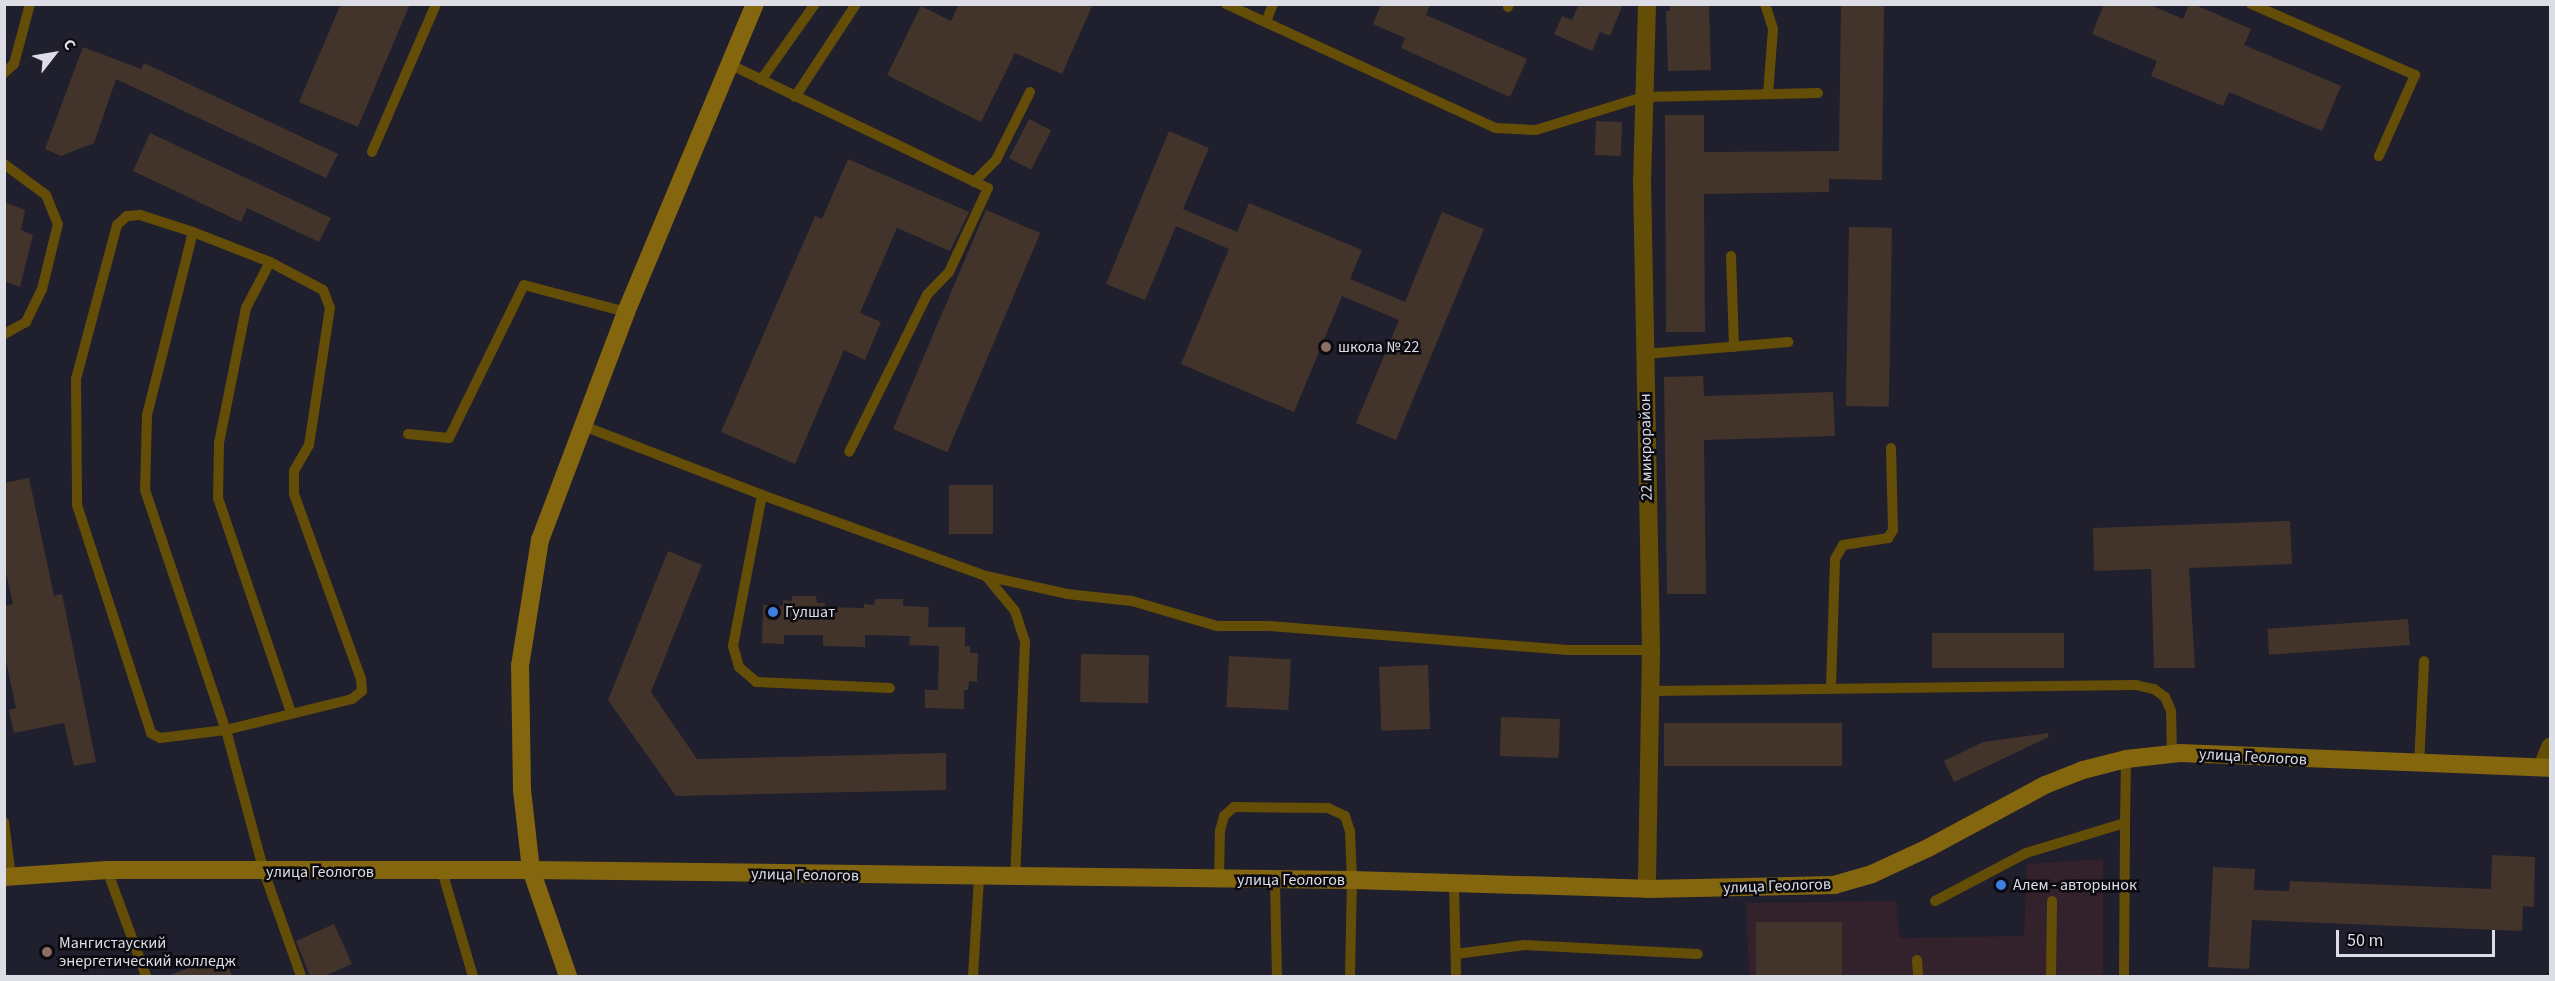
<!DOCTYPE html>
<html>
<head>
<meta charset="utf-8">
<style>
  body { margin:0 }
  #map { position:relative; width:2555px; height:981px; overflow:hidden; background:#201f2d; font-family:"Source Sans 3",sans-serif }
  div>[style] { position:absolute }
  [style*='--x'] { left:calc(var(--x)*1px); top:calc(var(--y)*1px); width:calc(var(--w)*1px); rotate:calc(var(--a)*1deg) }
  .commercial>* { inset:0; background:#33222b }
  .building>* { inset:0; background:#42342b; transform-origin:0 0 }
  .lane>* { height:10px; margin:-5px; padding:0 5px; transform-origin:5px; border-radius:5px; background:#644d07 }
  .street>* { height:18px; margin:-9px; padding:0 9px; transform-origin:9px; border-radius:9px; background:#644d07 }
  .secondary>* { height:18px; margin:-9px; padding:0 9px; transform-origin:9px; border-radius:9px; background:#84660e }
  .dots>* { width:16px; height:16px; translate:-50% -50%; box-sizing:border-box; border:3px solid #0a0a10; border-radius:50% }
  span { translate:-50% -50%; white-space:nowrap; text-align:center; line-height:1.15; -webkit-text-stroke:5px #0a0a10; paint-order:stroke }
  .poi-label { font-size:16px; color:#dddde6 }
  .left { translate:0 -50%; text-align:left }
  .street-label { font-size:16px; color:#dddde6 }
  .frame { position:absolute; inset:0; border:6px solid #dddde6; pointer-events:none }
  .north { position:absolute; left:24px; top:24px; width:60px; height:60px; -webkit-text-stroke:4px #0a0a10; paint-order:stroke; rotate:59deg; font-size:16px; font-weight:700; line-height:24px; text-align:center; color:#dddde6 }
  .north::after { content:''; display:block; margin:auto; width:21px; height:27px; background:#dddde6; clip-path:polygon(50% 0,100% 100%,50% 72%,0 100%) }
  .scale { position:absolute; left:2336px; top:930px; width:159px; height:27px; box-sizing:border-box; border:3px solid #dddde6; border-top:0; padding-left:8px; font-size:18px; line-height:21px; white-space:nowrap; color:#dddde6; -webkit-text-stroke:4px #0a0a10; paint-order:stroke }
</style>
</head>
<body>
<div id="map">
  <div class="commercial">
    <div style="clip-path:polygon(2103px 859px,2103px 976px,1749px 976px,1746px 903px,1896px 901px,1900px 938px,2024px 936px,2027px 864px)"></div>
  </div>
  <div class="building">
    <div style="clip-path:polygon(341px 4px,410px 4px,358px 127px,299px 102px)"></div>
    <div style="clip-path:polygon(959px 4px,1093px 4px,1062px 74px,1015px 53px,981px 122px,887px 75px,921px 6px,951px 21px)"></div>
    <div style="clip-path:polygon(1381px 4px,1430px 4px,1426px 15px,1527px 59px,1510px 97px,1401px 48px,1405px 38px,1373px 24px)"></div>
    <div style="clip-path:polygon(1579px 4px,1623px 4px,1610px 36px,1600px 32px,1592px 51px,1554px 34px,1562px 16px,1572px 20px)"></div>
    <div style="clip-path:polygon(1670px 4px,1709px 4px,1711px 70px,1668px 71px,1666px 11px,1670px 11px)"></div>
    <div style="clip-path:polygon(1841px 4px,1884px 4px,1882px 180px,1829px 179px,1829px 192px,1704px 194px,1705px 332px,1666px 332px,1665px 115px,1704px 115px,1704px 152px,1839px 151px)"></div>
    <div style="clip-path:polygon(2104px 4px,2148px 4px,2183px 19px,2189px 4px,2193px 4px,2251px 29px,2244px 45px,2341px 86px,2322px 131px,2229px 92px,2223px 106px,2151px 76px,2157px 61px,2092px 34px)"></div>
    <div style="clip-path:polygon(83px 47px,141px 69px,144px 63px,338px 154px,326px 178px,116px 79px,94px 143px,61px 156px,45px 149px)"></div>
    <div style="left:1029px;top:119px;width:25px;height:44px;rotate:27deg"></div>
    <div style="left:1596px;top:121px;width:26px;height:34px;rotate:2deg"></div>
    <div style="clip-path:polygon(1169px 131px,1209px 148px,1183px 209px,1237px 232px,1249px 203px,1362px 250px,1350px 279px,1405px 302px,1442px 212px,1484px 229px,1396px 440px,1356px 423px,1399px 320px,1342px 296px,1294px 412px,1181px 364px,1229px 249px,1176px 226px,1145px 300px,1106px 284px)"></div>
    <div style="clip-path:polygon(150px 133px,331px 218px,319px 242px,247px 208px,241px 222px,133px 171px)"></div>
    <div style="clip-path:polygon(848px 159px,969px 212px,950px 251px,897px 228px,860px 313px,881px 322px,865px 360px,844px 350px,795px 464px,721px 432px,815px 216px,822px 219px)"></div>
    <div style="clip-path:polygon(4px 202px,25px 210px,21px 230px,33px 235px,20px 287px,4px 281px)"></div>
    <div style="left:986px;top:210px;width:59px;height:238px;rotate:23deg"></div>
    <div style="left:1849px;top:227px;width:43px;height:179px;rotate:1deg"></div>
    <div style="clip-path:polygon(1703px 376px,1704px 396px,1833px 392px,1835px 436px,1704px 440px,1706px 594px,1667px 594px,1664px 377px)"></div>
    <div style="clip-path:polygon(29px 478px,54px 596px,62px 594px,96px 762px,74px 766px,64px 723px,14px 733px,9px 710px,16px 708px,4px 651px,4px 606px,13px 604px,4px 565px,4px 483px)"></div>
    <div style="left:949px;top:485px;width:44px;height:49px"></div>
    <div style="clip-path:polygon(2290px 521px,2292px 564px,2189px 568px,2195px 668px,2154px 668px,2151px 569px,2094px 571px,2093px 528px)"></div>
    <div style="clip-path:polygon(668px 551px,702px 565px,651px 692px,697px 759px,946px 753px,946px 790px,676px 796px,608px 700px)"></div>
    <div style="clip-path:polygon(792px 596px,816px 596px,817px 603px,825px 603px,825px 607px,864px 608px,864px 604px,874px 605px,875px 599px,903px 599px,903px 606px,929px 607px,928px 627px,965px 627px,965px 646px,970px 646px,970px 653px,978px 653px,977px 682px,969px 681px,968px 690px,964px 690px,964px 709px,925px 708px,925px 690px,938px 690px,939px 646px,909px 645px,910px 636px,865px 635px,865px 647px,823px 646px,823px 635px,784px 635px,784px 644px,762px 643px,763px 605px,783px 606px,783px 600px,792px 601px)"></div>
    <div style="left:2408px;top:619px;width:26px;height:141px;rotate:86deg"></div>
    <div style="left:2064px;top:633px;width:35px;height:132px;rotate:90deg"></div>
    <div style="left:1081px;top:654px;width:68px;height:48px;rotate:1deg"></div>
    <div style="left:1229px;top:656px;width:62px;height:51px;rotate:3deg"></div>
    <div style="left:1428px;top:665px;width:64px;height:49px;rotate:88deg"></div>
    <div style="left:1501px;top:717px;width:59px;height:39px;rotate:2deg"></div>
    <div style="left:1664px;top:723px;width:178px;height:43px"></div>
    <div style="clip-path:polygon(2048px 733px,2049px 737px,1954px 782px,1944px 761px,1983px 742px)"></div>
    <div style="clip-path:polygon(2492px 855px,2535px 857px,2534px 907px,2523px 906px,2522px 931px,2252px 920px,2249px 969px,2208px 967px,2213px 867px,2255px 869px,2254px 890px,2289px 891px,2290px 881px,2491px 889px)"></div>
    <div style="left:1842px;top:922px;width:54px;height:86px;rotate:90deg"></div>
    <div style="clip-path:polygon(334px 924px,352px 964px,324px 976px,310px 976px,296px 941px)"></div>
    <div style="clip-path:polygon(223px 955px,232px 976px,170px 976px,170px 975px)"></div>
  </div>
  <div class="lane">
    <div style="--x:1226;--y:4;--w:296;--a:24.7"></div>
    <div style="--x:1495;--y:128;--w:41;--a:2.8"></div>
    <div style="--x:1536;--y:130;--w:112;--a:-17.1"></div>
    <div style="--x:1643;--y:97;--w:175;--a:-1.3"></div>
    <div style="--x:1765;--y:4;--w:26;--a:72"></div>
    <div style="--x:1773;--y:29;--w:65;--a:94.4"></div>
    <div style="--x:2251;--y:4;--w:179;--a:23.4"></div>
    <div style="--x:2415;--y:75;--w:89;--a:114"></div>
    <div style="--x:1508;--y:7;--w:3;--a:-72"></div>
    <div style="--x:1266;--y:22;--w:19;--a:-69"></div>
    <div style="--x:731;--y:65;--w:285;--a:25.6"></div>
    <div style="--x:988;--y:188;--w:93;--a:114.9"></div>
    <div style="--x:949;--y:272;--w:32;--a:134"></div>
    <div style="--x:927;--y:295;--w:175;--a:116.4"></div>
    <div style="--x:4;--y:73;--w:13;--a:-42"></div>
    <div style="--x:14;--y:64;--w:62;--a:-75.1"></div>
    <div style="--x:761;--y:80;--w:93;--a:-54.6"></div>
    <div style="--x:795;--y:97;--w:111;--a:-56.7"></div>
    <div style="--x:372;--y:152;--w:161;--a:-66.6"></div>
    <div style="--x:4;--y:164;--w:52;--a:36.4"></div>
    <div style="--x:46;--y:195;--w:31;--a:68"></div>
    <div style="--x:58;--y:224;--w:67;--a:103.8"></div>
    <div style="--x:42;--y:289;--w:37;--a:116"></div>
    <div style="--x:26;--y:322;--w:25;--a:151"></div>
    <div style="--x:974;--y:182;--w:31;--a:-45"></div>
    <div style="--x:996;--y:160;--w:76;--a:-63.4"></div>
    <div style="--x:193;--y:232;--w:189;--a:104.1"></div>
    <div style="--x:147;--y:415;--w:75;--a:91.5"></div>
    <div style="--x:145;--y:490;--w:253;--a:71.4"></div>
    <div style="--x:226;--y:730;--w:130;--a:-13.8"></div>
    <div style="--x:352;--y:699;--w:13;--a:-39"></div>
    <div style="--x:362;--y:691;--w:12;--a:-95"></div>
    <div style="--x:361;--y:679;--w:197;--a:-109.9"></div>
    <div style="--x:294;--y:494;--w:23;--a:-90"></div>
    <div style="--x:294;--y:471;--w:30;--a:-60"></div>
    <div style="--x:309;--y:445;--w:139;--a:-81.3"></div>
    <div style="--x:330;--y:308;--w:19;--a:-111"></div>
    <div style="--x:323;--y:290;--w:60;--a:-152.2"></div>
    <div style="--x:270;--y:262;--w:83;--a:-158.7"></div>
    <div style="--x:193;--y:232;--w:56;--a:-162.2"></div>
    <div style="--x:140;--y:215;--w:13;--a:176"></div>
    <div style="--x:127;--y:216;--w:13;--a:138"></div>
    <div style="--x:117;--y:225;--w:159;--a:104.9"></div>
    <div style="--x:76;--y:379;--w:126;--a:89.5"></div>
    <div style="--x:77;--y:505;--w:240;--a:72"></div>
    <div style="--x:151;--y:733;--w:10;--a:29"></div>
    <div style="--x:160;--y:738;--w:66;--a:-6.9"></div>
    <div style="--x:226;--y:730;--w:147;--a:75"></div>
    <div style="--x:264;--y:872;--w:110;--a:70.4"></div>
    <div style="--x:1731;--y:256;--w:91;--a:88.1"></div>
    <div style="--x:270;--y:262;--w:52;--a:117.6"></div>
    <div style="--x:246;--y:308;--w:138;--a:101.3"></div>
    <div style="--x:219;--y:443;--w:55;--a:91"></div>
    <div style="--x:218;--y:498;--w:227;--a:71.2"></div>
    <div style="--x:1645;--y:354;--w:144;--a:-4.8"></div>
    <div style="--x:581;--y:425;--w:194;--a:21.1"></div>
    <div style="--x:762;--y:495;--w:154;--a:100.9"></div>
    <div style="--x:733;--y:646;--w:22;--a:74"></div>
    <div style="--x:739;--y:667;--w:23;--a:41"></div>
    <div style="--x:756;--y:682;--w:134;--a:2.6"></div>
    <div style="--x:408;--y:434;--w:41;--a:5.6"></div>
    <div style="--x:449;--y:438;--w:170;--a:-63.9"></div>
    <div style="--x:524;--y:285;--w:106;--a:14.8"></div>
    <div style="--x:762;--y:495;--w:238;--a:19.9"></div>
    <div style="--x:986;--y:576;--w:83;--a:12.5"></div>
    <div style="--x:1067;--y:594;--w:65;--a:6.1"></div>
    <div style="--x:1132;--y:601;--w:89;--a:16.4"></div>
    <div style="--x:1217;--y:626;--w:52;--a:0"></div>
    <div style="--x:1269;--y:626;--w:300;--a:4.6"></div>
    <div style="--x:1568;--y:650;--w:83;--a:0"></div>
    <div style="--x:986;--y:576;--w:45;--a:50.4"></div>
    <div style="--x:1015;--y:611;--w:33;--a:72"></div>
    <div style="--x:1025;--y:642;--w:235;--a:92.4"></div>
    <div style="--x:1831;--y:687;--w:128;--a:-88.2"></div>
    <div style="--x:1835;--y:559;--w:16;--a:-60"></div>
    <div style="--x:1843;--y:545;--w:46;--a:-8.8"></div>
    <div style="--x:1888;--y:538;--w:9;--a:-58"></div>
    <div style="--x:1893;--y:530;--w:82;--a:-91.4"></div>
    <div style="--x:1651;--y:691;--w:485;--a:-0.7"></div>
    <div style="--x:2136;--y:685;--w:18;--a:13"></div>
    <div style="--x:2154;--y:689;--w:14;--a:36"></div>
    <div style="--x:2165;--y:697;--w:15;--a:67"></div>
    <div style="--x:2171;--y:711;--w:43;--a:88.7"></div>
    <div style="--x:2419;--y:765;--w:104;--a:-87.2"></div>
    <div style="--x:4;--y:822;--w:55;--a:82.7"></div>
    <div style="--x:107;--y:870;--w:113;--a:69.8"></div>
    <div style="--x:442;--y:871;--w:109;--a:73.6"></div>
    <div style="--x:1219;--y:881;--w:50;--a:-88.9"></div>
    <div style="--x:1220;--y:831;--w:16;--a:-75"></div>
    <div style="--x:1224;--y:816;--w:13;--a:-42"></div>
    <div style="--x:1234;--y:807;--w:94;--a:0.6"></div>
    <div style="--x:1328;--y:808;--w:19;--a:25"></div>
    <div style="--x:1345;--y:816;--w:16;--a:72"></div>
    <div style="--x:1350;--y:831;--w:49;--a:87.7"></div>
    <div style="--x:1352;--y:880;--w:96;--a:91.2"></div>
    <div style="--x:1275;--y:882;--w:94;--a:88.8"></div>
    <div style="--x:1454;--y:886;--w:90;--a:88.7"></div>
    <div style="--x:1935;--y:901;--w:103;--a:-27.8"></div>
    <div style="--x:2026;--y:853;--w:103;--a:-16.9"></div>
    <div style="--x:2125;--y:823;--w:64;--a:-89.1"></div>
    <div style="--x:1456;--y:954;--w:69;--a:-7.5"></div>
    <div style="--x:1524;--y:945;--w:174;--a:3"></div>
    <div style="--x:1917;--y:960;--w:16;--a:86"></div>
    <div style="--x:973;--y:976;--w:98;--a:-86.5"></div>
    <div style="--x:2051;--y:976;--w:75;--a:-89.2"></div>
    <div style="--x:2124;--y:976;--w:153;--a:-89.6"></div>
  </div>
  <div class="street">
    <div style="--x:1647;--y:4;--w:175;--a:91.6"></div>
    <div style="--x:1642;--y:179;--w:471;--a:88.9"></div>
    <div style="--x:1651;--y:650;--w:239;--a:91"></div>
    <div style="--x:2542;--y:767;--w:22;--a:-68"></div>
  </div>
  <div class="secondary">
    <div style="--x:4;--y:877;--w:103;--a:-3.9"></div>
    <div style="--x:107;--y:870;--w:424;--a:0"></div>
    <div style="--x:531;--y:870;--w:821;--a:0.7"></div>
    <div style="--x:1352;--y:880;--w:295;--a:1.7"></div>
    <div style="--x:1647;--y:889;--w:187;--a:-1.2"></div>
    <div style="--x:1834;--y:885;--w:40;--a:-16"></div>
    <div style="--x:1872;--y:874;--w:62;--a:-24.9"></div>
    <div style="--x:1928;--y:848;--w:133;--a:-28.3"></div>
    <div style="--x:2045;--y:785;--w:41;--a:-21.5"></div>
    <div style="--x:2083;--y:770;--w:44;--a:-14.3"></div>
    <div style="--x:2126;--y:759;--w:54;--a:-6.3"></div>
    <div style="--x:2180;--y:753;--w:370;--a:2.3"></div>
    <div style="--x:568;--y:976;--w:112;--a:-109.2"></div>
    <div style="--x:531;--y:870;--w:81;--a:-96.4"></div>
    <div style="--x:522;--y:790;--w:124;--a:-90.9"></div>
    <div style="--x:520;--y:666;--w:128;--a:-81"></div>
    <div style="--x:540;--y:540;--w:244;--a:-69.3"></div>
    <div style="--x:626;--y:312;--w:334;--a:-67.3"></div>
  </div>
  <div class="dots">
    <div style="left:1326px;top:347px;background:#8d6e63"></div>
    <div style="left:773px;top:612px;background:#3f7fe0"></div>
    <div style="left:2001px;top:885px;background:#3f7fe0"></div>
    <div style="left:47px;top:952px;background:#8d6e63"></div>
  </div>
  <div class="poi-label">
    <span class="left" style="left:1338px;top:347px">школа № 22</span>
    <span class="left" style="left:785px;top:612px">Гулшат</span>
    <span class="left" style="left:2013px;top:885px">Алем - авторынок</span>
    <span class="left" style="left:59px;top:952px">Мангистауский<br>энергетический колледж</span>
  </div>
  <div class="street-label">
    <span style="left:1646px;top:447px;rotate:-91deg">22 микрорайон</span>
    <span style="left:2253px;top:757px;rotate:3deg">улица Геологов</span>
    <span style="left:320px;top:872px">улица Геологов</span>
    <span style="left:805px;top:875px;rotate:1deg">улица Геологов</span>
    <span style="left:1291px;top:880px">улица Геологов</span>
    <span style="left:1777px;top:886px;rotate:-2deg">улица Геологов</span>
  </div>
  <div class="frame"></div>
  <div class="north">С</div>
  <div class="scale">50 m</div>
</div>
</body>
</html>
